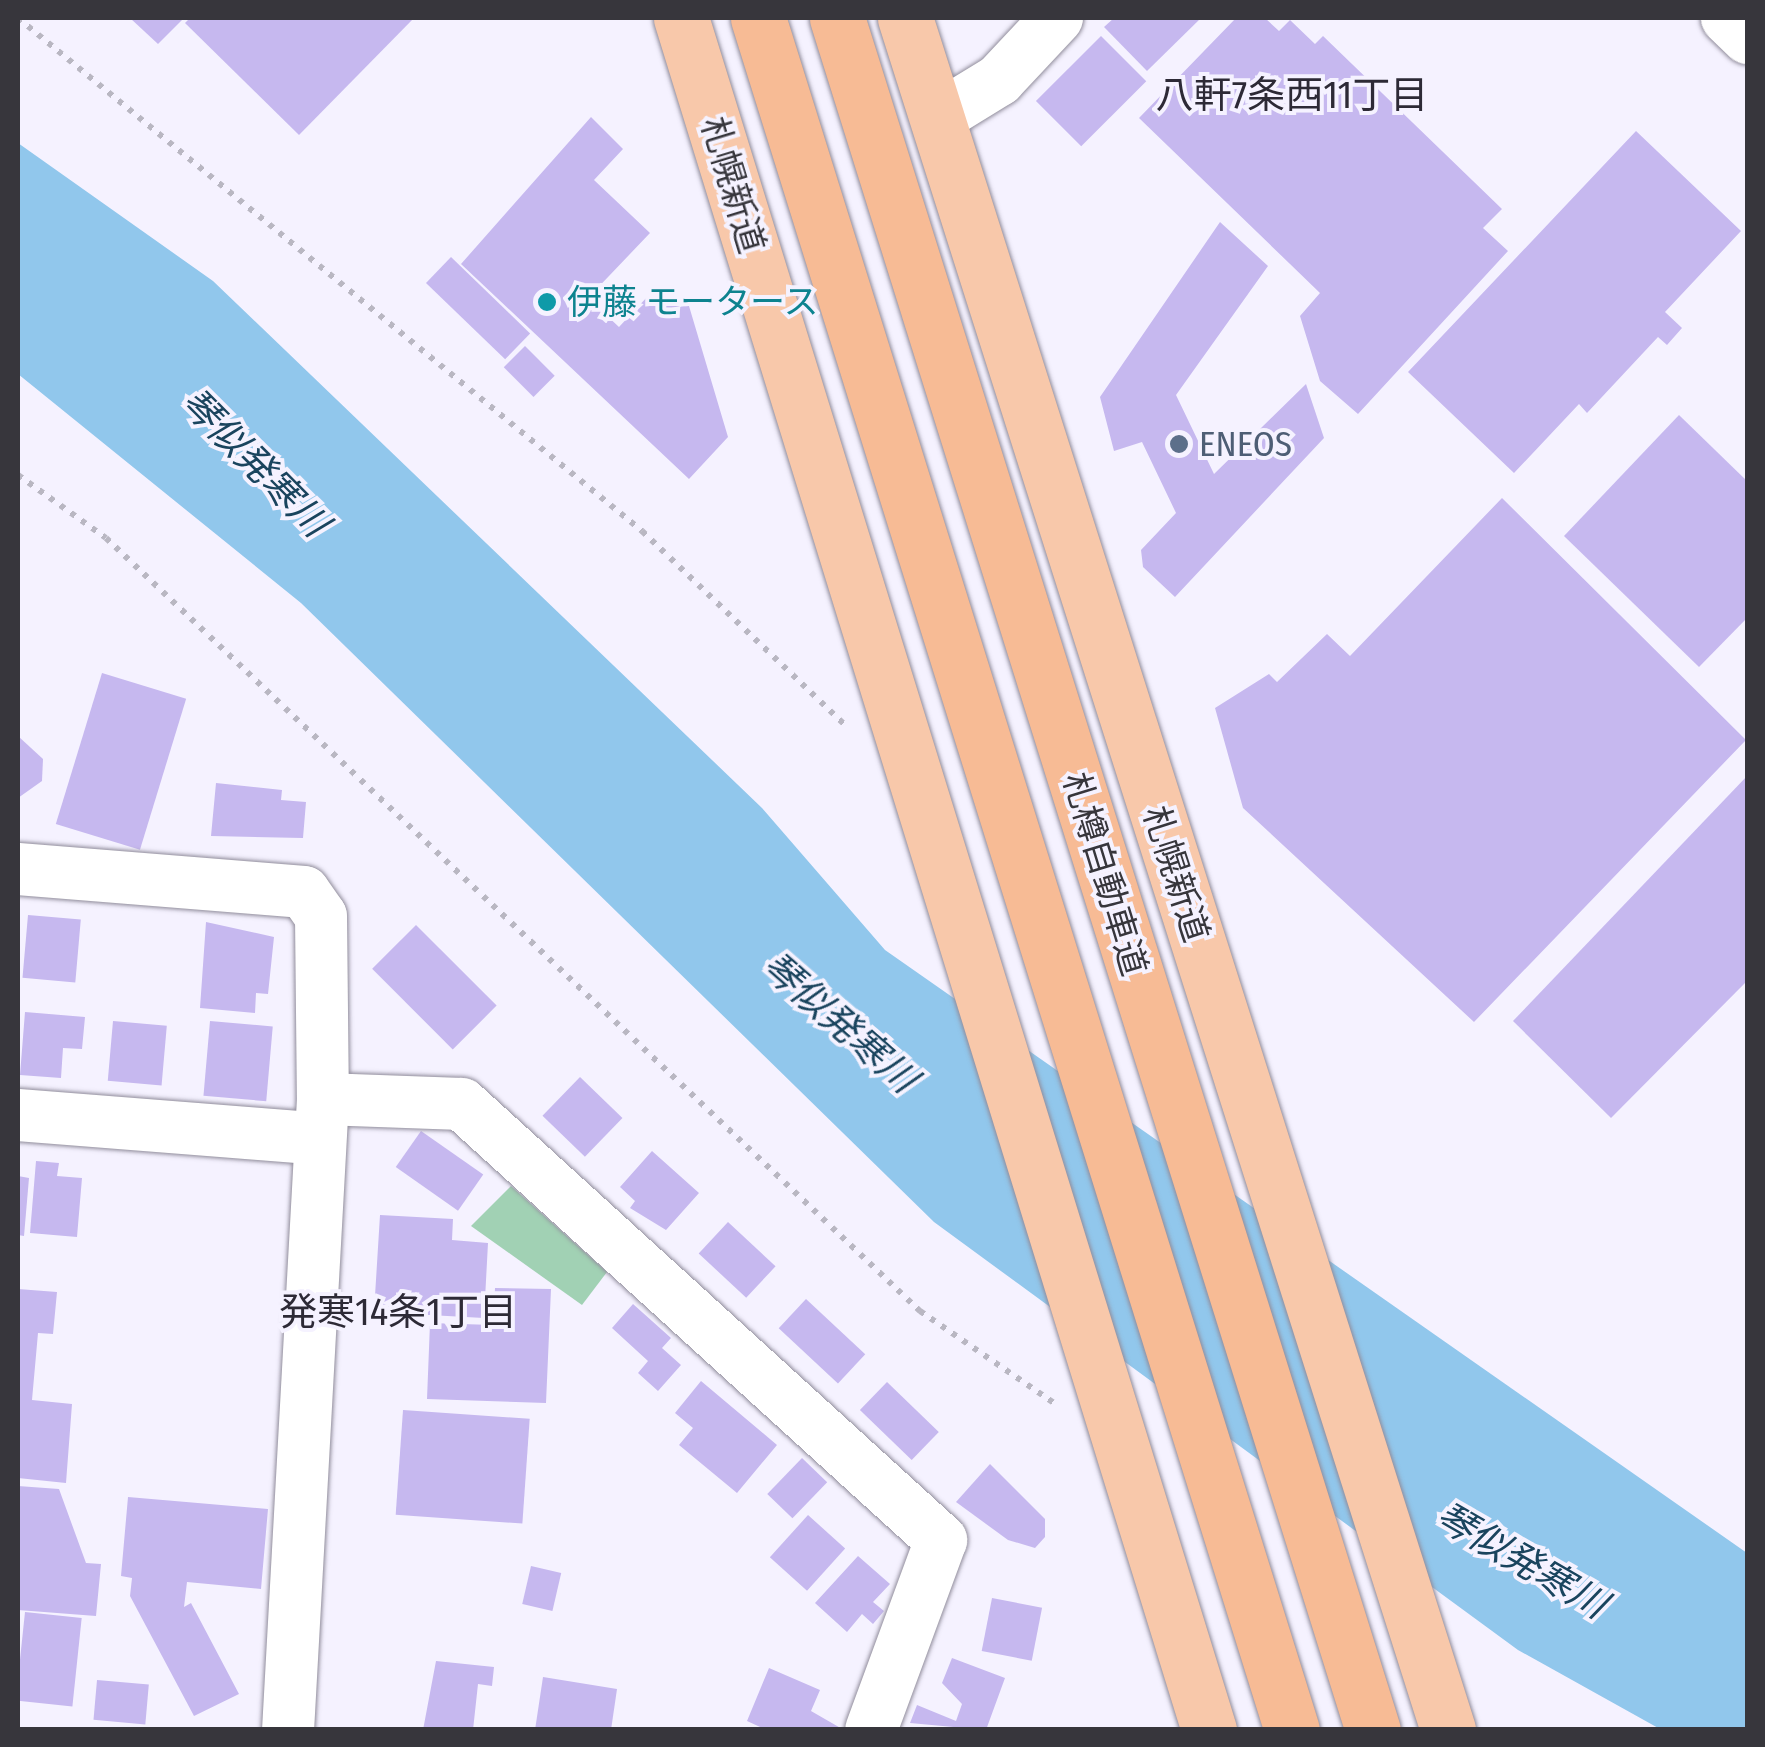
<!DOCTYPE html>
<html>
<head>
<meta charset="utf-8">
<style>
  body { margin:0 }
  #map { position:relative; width:1765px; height:1747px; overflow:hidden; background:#f5f2ff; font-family:"Fira Sans Condensed","Noto Sans JP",sans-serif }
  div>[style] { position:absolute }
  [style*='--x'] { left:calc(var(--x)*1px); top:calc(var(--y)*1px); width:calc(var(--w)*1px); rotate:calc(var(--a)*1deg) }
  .green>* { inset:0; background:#a1d1b4 }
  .water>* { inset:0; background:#91c7ec }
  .building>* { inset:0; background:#c6b8ef; transform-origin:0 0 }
  .path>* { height:6px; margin-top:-3px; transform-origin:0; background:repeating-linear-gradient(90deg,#b9b7c2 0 5px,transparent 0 13px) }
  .roads { filter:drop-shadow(0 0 2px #918d9c) drop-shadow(0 0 2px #918d9c) }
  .minor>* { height:52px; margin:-26px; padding:0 26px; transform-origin:26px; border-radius:26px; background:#fff }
  .trunk>* { height:55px; margin:-27.5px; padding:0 27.5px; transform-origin:27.5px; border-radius:27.5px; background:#f8c8aa }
  .motorway>* { height:55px; margin:-27.5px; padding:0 27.5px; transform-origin:27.5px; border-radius:27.5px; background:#f7bb95 }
  .dots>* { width:28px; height:28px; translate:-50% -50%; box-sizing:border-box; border:5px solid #f5f2ff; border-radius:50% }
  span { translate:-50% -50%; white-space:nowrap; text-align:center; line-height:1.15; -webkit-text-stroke:8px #f5f2ff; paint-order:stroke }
  .street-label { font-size:35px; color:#37363c }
  .culture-label { font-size:35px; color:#0d838f }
  .left { translate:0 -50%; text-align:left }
  .service-label { font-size:35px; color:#4e5e75 }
  .neighbourhood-label { font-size:38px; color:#2d2a36 }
  .water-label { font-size:38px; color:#1a445e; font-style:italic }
  .frame { position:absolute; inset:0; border:20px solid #37363c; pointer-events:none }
</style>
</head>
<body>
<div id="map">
  <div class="green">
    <div style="clip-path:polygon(511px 1186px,607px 1272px,582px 1305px,471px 1226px)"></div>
  </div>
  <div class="water">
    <div style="clip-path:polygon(18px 143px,213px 281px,762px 808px,885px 950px,1747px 1553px,1747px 1729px,1660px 1729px,1518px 1650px,934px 1222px,301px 603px,18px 374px)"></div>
  </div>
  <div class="building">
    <div style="clip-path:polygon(130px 18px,184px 18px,158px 44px)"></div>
    <div style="clip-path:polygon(190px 18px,414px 18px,299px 135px,185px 23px)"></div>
    <div style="clip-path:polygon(1114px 18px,1201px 18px,1147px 71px,1104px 27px)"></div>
    <div style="clip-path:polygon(1236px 18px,1265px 18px,1279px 31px,1290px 20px,1315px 44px,1323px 36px,1502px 209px,1483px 228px,1508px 251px,1358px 414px,1320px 381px,1300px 316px,1320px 293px,1139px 118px)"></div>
    <div style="left:1101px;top:36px;width:64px;height:92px;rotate:45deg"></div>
    <div style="clip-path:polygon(591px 117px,623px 149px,594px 180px,650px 233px,588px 298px,619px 327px,648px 296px,689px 306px,728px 437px,689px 479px,461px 264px)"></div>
    <div style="clip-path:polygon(1636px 131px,1741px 231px,1665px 312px,1682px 328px,1667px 345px,1658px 337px,1587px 413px,1579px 404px,1514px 473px,1408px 372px)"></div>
    <div style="clip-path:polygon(1220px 222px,1268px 266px,1176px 395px,1214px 474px,1306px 384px,1324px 438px,1175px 597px,1143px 567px,1141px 550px,1176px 513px,1142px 442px,1114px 451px,1100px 397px)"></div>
    <div style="left:451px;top:257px;width:110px;height:36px;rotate:44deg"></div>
    <div style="left:525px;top:346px;width:42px;height:30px;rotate:45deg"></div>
    <div style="clip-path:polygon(1679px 415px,1748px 482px,1748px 617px,1699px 667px,1564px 536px)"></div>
    <div style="clip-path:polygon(1502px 498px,1746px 740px,1474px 1022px,1243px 808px,1215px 708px,1269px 674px,1277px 682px,1327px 634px,1350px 656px)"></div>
    <div style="left:102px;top:673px;width:88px;height:158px;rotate:17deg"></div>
    <div style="clip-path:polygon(18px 736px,43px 759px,42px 781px,18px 798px)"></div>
    <div style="clip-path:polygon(1748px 775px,1748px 980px,1611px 1118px,1513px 1021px)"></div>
    <div style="clip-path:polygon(216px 783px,282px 790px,281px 800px,306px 802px,303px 838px,211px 836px)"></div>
    <div style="left:28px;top:915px;width:53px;height:63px;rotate:5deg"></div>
    <div style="clip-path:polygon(206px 922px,274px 937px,268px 994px,256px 993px,255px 1013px,200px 1008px)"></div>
    <div style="left:416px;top:925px;width:114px;height:62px;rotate:45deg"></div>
    <div style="clip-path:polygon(25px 1012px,85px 1017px,82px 1049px,63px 1048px,61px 1078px,20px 1075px)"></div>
    <div style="left:113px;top:1021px;width:54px;height:60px;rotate:5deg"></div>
    <div style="left:210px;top:1021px;width:63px;height:75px;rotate:5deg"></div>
    <div style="left:580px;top:1077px;width:59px;height:54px;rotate:44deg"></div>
    <div style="left:421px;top:1131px;width:76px;height:44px;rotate:35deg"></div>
    <div style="clip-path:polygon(652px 1151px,699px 1193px,666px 1230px,630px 1208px,635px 1201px,620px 1187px)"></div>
    <div style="clip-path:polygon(36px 1161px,59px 1163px,57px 1176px,82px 1178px,77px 1237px,30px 1233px)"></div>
    <div style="clip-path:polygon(18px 1176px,29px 1178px,24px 1236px,18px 1235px)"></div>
    <div style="clip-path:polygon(380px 1215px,453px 1219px,452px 1240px,488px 1243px,484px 1318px,374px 1312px)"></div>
    <div style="left:728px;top:1222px;width:65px;height:43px;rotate:43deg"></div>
    <div style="clip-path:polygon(495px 1288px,551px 1289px,546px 1403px,427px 1399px,430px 1323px,493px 1325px)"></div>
    <div style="clip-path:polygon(18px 1289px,57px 1292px,53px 1334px,38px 1333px,32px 1400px,72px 1404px,66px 1483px,18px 1478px)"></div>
    <div style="left:806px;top:1299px;width:81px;height:40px;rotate:43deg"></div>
    <div style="clip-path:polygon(633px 1304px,671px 1338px,662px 1348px,681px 1365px,658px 1391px,638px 1373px,648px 1361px,612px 1328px)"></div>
    <div style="clip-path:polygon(701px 1381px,777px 1445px,737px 1493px,679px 1445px,693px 1428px,675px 1413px)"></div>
    <div style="left:887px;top:1382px;width:72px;height:39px;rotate:44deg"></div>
    <div style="left:403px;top:1410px;width:127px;height:105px;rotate:4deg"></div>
    <div style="left:802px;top:1458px;width:35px;height:50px;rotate:44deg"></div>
    <div style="clip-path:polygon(990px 1464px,1045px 1519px,1045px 1537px,1035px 1548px,1008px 1540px,956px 1502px)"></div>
    <div style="clip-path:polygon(18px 1486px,59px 1489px,86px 1563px,101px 1564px,96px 1616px,18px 1610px)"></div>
    <div style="clip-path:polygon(128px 1497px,268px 1509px,261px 1589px,187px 1582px,184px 1607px,191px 1603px,239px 1694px,194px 1716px,130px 1596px,132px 1578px,121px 1576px)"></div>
    <div style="left:808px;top:1515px;width:50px;height:57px;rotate:42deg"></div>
    <div style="clip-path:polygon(858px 1556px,890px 1584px,873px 1602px,884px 1611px,873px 1624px,862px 1614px,847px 1632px,815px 1603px)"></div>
    <div style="left:531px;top:1566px;width:31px;height:39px;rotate:13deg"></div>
    <div style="left:992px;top:1598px;width:51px;height:54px;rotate:11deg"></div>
    <div style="left:25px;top:1612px;width:57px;height:89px;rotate:6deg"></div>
    <div style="clip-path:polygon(952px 1658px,1005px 1678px,986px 1730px,910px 1723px,917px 1705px,956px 1721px,962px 1704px,942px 1683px)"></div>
    <div style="clip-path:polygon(436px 1661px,494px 1667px,492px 1686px,478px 1684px,473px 1730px,423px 1730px)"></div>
    <div style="clip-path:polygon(769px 1668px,820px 1690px,811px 1711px,844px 1730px,767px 1730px,747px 1721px)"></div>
    <div style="clip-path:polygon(543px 1677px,617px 1689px,611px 1730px,535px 1730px)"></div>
    <div style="left:97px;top:1680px;width:52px;height:40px;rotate:5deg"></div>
  </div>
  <div class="path">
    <div style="--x:18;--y:18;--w:808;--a:39.42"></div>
    <div style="--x:642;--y:531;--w:281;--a:43.7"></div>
    <div style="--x:18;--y:475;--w:108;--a:35.6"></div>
    <div style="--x:106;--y:538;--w:1123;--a:43.52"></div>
    <div style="--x:920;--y:1311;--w:163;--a:34.5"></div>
  </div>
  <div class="roads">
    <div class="minor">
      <div style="--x:1727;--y:18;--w:29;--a:44"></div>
      <div style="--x:937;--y:118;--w:73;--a:-31.5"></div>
      <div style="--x:999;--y:80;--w:85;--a:-46.9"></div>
      <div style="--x:18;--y:869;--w:287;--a:4.6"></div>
      <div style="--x:304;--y:892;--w:29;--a:55"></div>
      <div style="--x:321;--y:916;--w:183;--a:89.4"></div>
      <div style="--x:323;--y:1099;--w:632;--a:93.17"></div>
      <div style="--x:323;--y:1099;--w:139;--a:2.1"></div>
      <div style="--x:462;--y:1104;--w:648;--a:42.31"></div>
      <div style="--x:941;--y:1540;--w:202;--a:110.2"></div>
      <div style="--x:18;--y:1115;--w:303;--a:4.5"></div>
    </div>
    <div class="trunk">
      <div style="--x:681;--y:18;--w:1792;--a:72.86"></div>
      <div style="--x:905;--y:18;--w:1796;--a:72.4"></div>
    </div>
    <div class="motorway">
      <div style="--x:758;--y:18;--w:1793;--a:72.68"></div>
      <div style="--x:837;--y:18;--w:1794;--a:72.62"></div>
    </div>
  </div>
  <div class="dots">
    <div style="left:547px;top:302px;background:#0f9aa8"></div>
    <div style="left:1179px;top:444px;background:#5c6f8a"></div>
  </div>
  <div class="street-label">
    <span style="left:733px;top:185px;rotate:73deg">札幌新道</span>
    <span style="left:1105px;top:874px;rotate:73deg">札樽自動車道</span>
    <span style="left:1176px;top:874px;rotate:72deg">札幌新道</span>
  </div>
  <div class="culture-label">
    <span class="left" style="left:567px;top:302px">伊藤 モータース</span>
  </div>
  <div class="service-label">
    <span class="left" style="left:1199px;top:444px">ENEOS</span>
  </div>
  <div class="neighbourhood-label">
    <span style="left:1292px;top:96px">八軒7条西11丁目</span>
    <span style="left:398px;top:1313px">発寒14条1丁目</span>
  </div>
  <div class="water-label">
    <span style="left:254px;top:463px;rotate:45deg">琴似発寒川</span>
    <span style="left:839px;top:1023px;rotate:41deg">琴似発寒川</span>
    <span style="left:1521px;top:1561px;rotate:30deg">琴似発寒川</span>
  </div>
  <div class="frame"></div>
</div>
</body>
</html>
